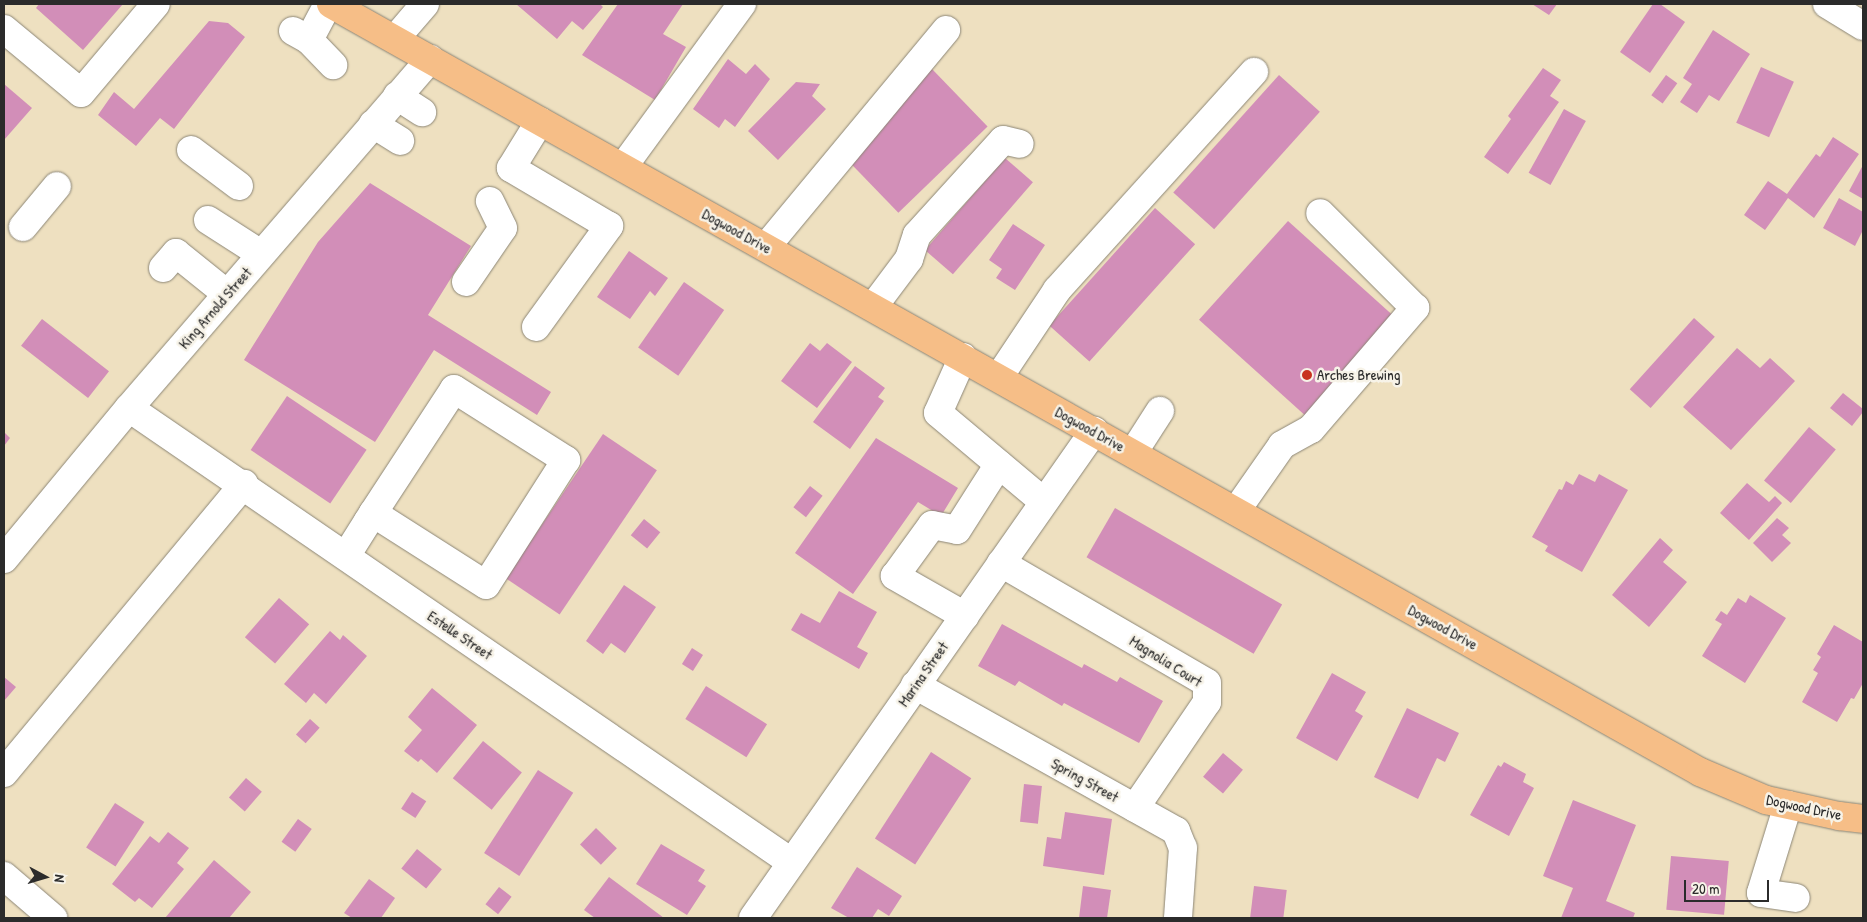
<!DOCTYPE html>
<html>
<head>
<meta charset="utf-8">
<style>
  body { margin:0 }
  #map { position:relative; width:1867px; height:922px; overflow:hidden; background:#eee0c0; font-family:"Patrick Hand",sans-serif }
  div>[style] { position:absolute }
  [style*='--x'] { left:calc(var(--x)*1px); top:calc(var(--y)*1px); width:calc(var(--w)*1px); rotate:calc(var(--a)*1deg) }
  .building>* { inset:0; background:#d28eb8; transform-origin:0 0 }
  .roads { filter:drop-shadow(0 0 1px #8c8676) drop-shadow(0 0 1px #8c8676) }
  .minor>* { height:28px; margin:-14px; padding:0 14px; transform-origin:14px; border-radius:14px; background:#fff }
  .major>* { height:28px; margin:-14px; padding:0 14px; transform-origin:14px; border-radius:14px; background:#f6be87 }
  .dots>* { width:14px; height:14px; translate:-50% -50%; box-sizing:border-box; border:2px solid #f7f3e8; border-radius:50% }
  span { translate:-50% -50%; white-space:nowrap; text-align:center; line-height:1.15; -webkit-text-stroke:5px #f7f3e8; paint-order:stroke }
  .street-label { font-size:15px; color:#2b2b2b }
  .poi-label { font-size:15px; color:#2b2b2b }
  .left { translate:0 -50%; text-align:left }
  .frame { position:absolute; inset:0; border:5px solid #2b2b2b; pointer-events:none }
  .north { position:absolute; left:20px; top:852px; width:50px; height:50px; -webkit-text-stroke:4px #f7f3e8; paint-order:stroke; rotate:96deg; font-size:14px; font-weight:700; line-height:20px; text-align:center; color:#2b2b2b }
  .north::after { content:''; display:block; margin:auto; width:18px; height:22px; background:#2b2b2b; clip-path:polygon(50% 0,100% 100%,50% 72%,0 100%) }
  .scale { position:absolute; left:1684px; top:880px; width:85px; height:22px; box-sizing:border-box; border:2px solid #2b2b2b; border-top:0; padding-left:6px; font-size:15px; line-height:18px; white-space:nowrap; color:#2b2b2b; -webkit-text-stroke:4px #f7f3e8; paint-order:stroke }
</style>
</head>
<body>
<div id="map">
  <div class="building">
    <div style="clip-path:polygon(39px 4px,123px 4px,83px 50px,36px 8px)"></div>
    <div style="clip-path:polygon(516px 4px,600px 4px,603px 7px,583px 30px,572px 21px,557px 39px)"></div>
    <div style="clip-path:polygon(618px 4px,683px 4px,663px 34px,686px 47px,655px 100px,582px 55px)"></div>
    <div style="clip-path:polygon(1532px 4px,1557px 4px,1549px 15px)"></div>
    <div style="clip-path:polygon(1653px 4px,1660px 4px,1685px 22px,1650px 73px,1620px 52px)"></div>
    <div style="clip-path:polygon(209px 21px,228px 23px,245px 37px,174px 129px,160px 118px,136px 146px,98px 115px,114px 92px,134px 109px)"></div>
    <div style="clip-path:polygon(1713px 30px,1750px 54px,1719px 101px,1709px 95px,1697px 113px,1680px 102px,1692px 84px,1683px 78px)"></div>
    <div style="clip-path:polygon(728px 59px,746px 74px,755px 64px,770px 79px,735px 127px,725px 119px,719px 128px,693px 109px)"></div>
    <div style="left:1761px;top:67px;width:36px;height:61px;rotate:24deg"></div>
    <div style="clip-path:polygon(1543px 68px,1561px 80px,1550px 96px,1559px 102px,1508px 174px,1484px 157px,1511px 119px,1508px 116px)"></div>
    <div style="left:932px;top:69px;width:80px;height:124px;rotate:46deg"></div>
    <div style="left:1279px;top:75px;width:55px;height:158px;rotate:42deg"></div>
    <div style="left:1666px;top:75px;width:14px;height:25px;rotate:36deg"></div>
    <div style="clip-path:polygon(796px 82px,820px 84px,812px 96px,826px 109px,778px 160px,748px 131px)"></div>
    <div style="clip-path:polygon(4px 84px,32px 108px,4px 140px)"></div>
    <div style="left:1564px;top:109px;width:25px;height:73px;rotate:29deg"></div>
    <div style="clip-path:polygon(1833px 137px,1859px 154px,1814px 218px,1788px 198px,1765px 230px,1744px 215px,1768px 181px,1787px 194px,1816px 154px,1820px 157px)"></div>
    <div style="left:1005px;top:158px;width:37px;height:122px;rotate:41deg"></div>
    <div style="clip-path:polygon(1863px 165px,1863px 199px,1849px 191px)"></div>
    <div style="clip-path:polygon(370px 183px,471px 246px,428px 315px,551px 392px,537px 415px,434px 350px,375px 442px,244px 360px,318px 242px)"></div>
    <div style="clip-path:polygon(1839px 198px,1863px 212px,1863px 230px,1855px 246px,1823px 228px)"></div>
    <div style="left:1155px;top:208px;width:54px;height:158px;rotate:42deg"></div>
    <div style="left:1288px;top:221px;width:144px;height:133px;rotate:42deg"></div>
    <div style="clip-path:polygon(1013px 224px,1045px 245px,1015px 290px,996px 278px,1002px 269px,989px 260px)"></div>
    <div style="clip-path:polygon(629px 251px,668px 278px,655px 296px,650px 291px,630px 319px,597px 297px)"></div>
    <div style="left:684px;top:282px;width:49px;height:80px;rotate:35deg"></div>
    <div style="left:1694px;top:318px;width:28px;height:96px;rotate:42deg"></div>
    <div style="left:42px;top:319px;width:85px;height:34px;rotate:38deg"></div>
    <div style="clip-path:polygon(810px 343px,820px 351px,827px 343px,852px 362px,817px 408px,781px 381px)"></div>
    <div style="clip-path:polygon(1737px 348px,1760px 368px,1770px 358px,1795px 381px,1731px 450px,1683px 407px)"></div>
    <div style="clip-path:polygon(855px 366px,885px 388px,878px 397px,884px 401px,850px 449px,813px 422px)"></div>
    <div style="clip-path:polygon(1843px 393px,1863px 409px,1863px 412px,1852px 426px,1830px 408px)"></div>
    <div style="left:287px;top:396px;width:96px;height:65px;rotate:34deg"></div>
    <div style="left:1809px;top:427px;width:35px;height:70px;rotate:40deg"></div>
    <div style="clip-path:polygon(4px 432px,10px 438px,4px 446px)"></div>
    <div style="left:603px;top:434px;width:65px;height:174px;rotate:34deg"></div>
    <div style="clip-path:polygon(876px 438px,958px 488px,941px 516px,918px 502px,853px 594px,795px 553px)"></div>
    <div style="clip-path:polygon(1579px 474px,1595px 482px,1599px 474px,1628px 490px,1582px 572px,1545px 551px,1548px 546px,1532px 537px,1559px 489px,1562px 490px,1566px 481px,1573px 485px)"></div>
    <div style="clip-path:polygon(1747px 483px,1769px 502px,1775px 496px,1782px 503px,1749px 540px,1720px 513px)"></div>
    <div style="left:810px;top:486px;width:16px;height:27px;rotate:38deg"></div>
    <div style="left:1115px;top:508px;width:193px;height:57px;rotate:30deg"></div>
    <div style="clip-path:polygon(1777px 518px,1789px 528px,1782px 535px,1791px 543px,1772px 562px,1753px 543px)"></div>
    <div style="left:644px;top:519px;width:21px;height:21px;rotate:39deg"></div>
    <div style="clip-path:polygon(1660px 538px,1673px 550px,1663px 562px,1687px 582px,1649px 627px,1612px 595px)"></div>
    <div style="clip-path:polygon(624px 585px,656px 607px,625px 653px,611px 643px,603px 654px,586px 641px)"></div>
    <div style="clip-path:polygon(839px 591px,877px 612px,857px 647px,868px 653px,859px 669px,791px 630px,801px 613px,820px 623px)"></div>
    <div style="clip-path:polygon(1750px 595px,1786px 618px,1745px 683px,1702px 656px,1722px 624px,1715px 620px,1721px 611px,1727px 615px,1738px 598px,1746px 603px)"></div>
    <div style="left:279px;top:598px;width:40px;height:52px;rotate:41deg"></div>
    <div style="clip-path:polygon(1002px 624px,1082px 668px,1084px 664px,1117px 682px,1120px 677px,1163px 701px,1139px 743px,1064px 703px,1062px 706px,1019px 681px,1015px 686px,978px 666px)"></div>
    <div style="clip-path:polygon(1834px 625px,1863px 642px,1863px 683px,1854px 699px,1851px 698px,1837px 722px,1802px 702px,1818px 673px,1813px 670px,1821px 657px,1817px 654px)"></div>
    <div style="clip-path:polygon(330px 631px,340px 640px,343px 635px,367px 656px,326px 704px,314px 693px,306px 703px,284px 684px)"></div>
    <div style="left:692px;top:648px;width:13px;height:19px;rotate:32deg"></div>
    <div style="clip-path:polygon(1332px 673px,1366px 692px,1355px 711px,1363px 716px,1337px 761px,1296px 738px)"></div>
    <div style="clip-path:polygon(4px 677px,16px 687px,4px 701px)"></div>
    <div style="left:706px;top:686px;width:72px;height:39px;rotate:32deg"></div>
    <div style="clip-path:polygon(432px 688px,477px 725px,437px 773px,421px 759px,418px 762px,404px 751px,422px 730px,408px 717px)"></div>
    <div style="clip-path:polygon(1407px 708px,1459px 733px,1445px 762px,1437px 758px,1418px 799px,1374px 777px)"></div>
    <div style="left:310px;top:719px;width:13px;height:21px;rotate:42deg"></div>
    <div style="left:483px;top:741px;width:50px;height:48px;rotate:39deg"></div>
    <div style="left:931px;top:752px;width:48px;height:103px;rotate:33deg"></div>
    <div style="left:1223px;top:753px;width:26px;height:31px;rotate:40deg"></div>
    <div style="clip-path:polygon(1504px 762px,1526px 774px,1523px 782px,1534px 788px,1509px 836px,1470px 815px,1498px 765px,1501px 767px)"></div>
    <div style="left:538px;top:770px;width:42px;height:99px;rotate:33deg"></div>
    <div style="left:246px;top:778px;width:21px;height:26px;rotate:41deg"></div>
    <div style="left:1024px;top:784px;width:18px;height:38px;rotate:6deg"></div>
    <div style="left:412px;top:792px;width:17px;height:20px;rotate:33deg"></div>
    <div style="clip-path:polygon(1573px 800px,1636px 825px,1606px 901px,1635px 913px,1633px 918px,1561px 918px,1573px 888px,1543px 876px)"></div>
    <div style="left:115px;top:803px;width:35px;height:53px;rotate:33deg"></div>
    <div style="clip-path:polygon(1065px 812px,1112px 819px,1104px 875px,1043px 866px,1047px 837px,1061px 839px)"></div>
    <div style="left:298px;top:819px;width:17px;height:28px;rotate:36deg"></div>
    <div style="left:596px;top:828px;width:29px;height:23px;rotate:44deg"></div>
    <div style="clip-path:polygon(168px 832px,189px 848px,177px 863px,184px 869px,152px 908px,139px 898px,135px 902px,112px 884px,150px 836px,159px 843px)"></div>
    <div style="clip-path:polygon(661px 844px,705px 870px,698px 881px,706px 886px,687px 915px,636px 884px)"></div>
    <div style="left:417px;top:849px;width:32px;height:25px;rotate:39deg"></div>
    <div style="left:1671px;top:856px;width:58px;height:54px;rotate:5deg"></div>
    <div style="clip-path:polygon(214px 860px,251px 892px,229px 918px,165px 918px)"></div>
    <div style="clip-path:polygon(857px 867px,902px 896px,889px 916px,878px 909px,872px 918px,849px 918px,831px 908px)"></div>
    <div style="clip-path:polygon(609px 877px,664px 918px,595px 918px,584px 910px)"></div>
    <div style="clip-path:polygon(369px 879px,395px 898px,381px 918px,352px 918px,344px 913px)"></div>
    <div style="clip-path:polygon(1083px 886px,1111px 890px,1107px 918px,1079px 918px)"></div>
    <div style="left:1254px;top:886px;width:33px;height:32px;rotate:7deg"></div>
    <div style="left:499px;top:887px;width:16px;height:22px;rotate:38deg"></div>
  </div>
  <div class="roads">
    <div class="minor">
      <div style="--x:1827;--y:4;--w:42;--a:31.4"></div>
      <div style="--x:4;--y:29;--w:100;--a:39.7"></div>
      <div style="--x:81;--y:93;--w:116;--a:-49.9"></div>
      <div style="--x:293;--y:31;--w:18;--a:29"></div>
      <div style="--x:309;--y:40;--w:35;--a:46"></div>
      <div style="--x:395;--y:39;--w:46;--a:-49.4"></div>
      <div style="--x:309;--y:40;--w:41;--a:-62.2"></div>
      <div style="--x:397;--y:96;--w:30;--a:33"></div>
      <div style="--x:373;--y:124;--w:32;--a:32"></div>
      <div style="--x:191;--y:150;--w:60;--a:36.9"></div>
      <div style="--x:623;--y:167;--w:202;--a:-53.9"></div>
      <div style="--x:208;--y:220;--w:63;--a:32.7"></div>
      <div style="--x:23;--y:227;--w:53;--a:-50.3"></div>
      <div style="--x:766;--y:247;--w:282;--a:-50.3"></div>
      <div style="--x:163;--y:268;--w:20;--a:-49"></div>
      <div style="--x:176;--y:253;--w:65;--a:38.8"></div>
      <div style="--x:466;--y:282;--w:65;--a:-55.6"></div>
      <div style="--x:503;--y:228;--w:30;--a:-116"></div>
      <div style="--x:873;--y:307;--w:60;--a:-53.1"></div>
      <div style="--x:909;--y:259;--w:25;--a:-72"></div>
      <div style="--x:917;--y:235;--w:128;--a:-47.8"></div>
      <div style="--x:1003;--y:140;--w:17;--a:13"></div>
      <div style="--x:536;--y:327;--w:125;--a:-54.1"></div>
      <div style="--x:609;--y:226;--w:114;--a:-149.4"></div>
      <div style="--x:511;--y:168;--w:55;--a:-58.3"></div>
      <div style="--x:963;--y:357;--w:61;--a:114.1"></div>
      <div style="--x:938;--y:413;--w:138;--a:40"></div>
      <div style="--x:999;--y:377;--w:105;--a:-56.3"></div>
      <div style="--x:1057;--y:290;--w:294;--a:-47.9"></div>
      <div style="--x:129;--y:408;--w:803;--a:34.44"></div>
      <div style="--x:1133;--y:453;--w:50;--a:-57.3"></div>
      <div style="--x:1236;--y:511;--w:80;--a:-55.1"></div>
      <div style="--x:1282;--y:445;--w:33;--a:-29"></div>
      <div style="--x:1311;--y:429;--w:160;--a:-49.3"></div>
      <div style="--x:1415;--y:308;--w:134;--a:-135"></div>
      <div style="--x:346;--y:556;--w:41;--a:-57.8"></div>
      <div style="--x:368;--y:521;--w:9;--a:-58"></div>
      <div style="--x:373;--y:513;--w:148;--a:-56.8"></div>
      <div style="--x:454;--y:389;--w:133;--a:32.4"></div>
      <div style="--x:566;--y:460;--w:148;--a:122.6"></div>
      <div style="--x:486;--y:585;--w:134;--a:-147.5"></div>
      <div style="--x:4;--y:559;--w:196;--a:-50.4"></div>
      <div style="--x:129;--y:408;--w:461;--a:-49.2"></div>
      <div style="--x:1001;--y:563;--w:238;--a:30.2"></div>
      <div style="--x:1207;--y:683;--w:19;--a:90"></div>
      <div style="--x:1207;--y:702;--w:128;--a:124.2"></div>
      <div style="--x:965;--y:616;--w:81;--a:-150.3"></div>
      <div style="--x:895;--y:576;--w:63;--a:-54"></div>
      <div style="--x:932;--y:525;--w:25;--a:11"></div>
      <div style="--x:957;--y:530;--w:78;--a:-57.5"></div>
      <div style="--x:915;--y:685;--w:299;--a:29.2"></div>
      <div style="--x:1176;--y:831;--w:18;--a:68"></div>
      <div style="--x:1183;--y:848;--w:70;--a:94.1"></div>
      <div style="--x:4;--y:773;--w:376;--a:-50.3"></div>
      <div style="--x:1788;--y:805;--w:92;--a:107.1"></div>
      <div style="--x:1761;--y:893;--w:35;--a:8"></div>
      <div style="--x:4;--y:876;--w:65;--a:40.6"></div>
      <div style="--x:753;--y:918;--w:595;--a:-55"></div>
    </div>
    <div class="major">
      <div style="--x:331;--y:4;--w:1570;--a:29.29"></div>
      <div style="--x:1700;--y:772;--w:72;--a:23"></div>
      <div style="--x:1766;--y:800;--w:75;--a:12.4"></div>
      <div style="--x:1839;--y:816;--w:24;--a:7"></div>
    </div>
  </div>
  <div class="dots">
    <div style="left:1307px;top:375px;background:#c8321e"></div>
  </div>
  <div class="street-label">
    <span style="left:737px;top:231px;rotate:29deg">Dogwood Drive</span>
    <span style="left:215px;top:308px;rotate:-49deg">King Arnold Street</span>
    <span style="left:1090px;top:429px;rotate:29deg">Dogwood Drive</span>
    <span style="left:1443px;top:627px;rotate:29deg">Dogwood Drive</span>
    <span style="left:460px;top:635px;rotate:34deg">Estelle Street</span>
    <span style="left:1166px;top:661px;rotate:32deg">Magnolia Court</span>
    <span style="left:923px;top:674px;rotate:-55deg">Marina Street</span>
    <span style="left:1085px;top:780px;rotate:29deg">Spring Street</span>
    <span style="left:1804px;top:807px;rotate:12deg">Dogwood Drive</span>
  </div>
  <div class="poi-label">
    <span class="left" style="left:1317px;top:375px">Arches Brewing</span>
  </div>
  <div class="frame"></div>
  <div class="north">N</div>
  <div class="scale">20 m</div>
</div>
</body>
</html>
